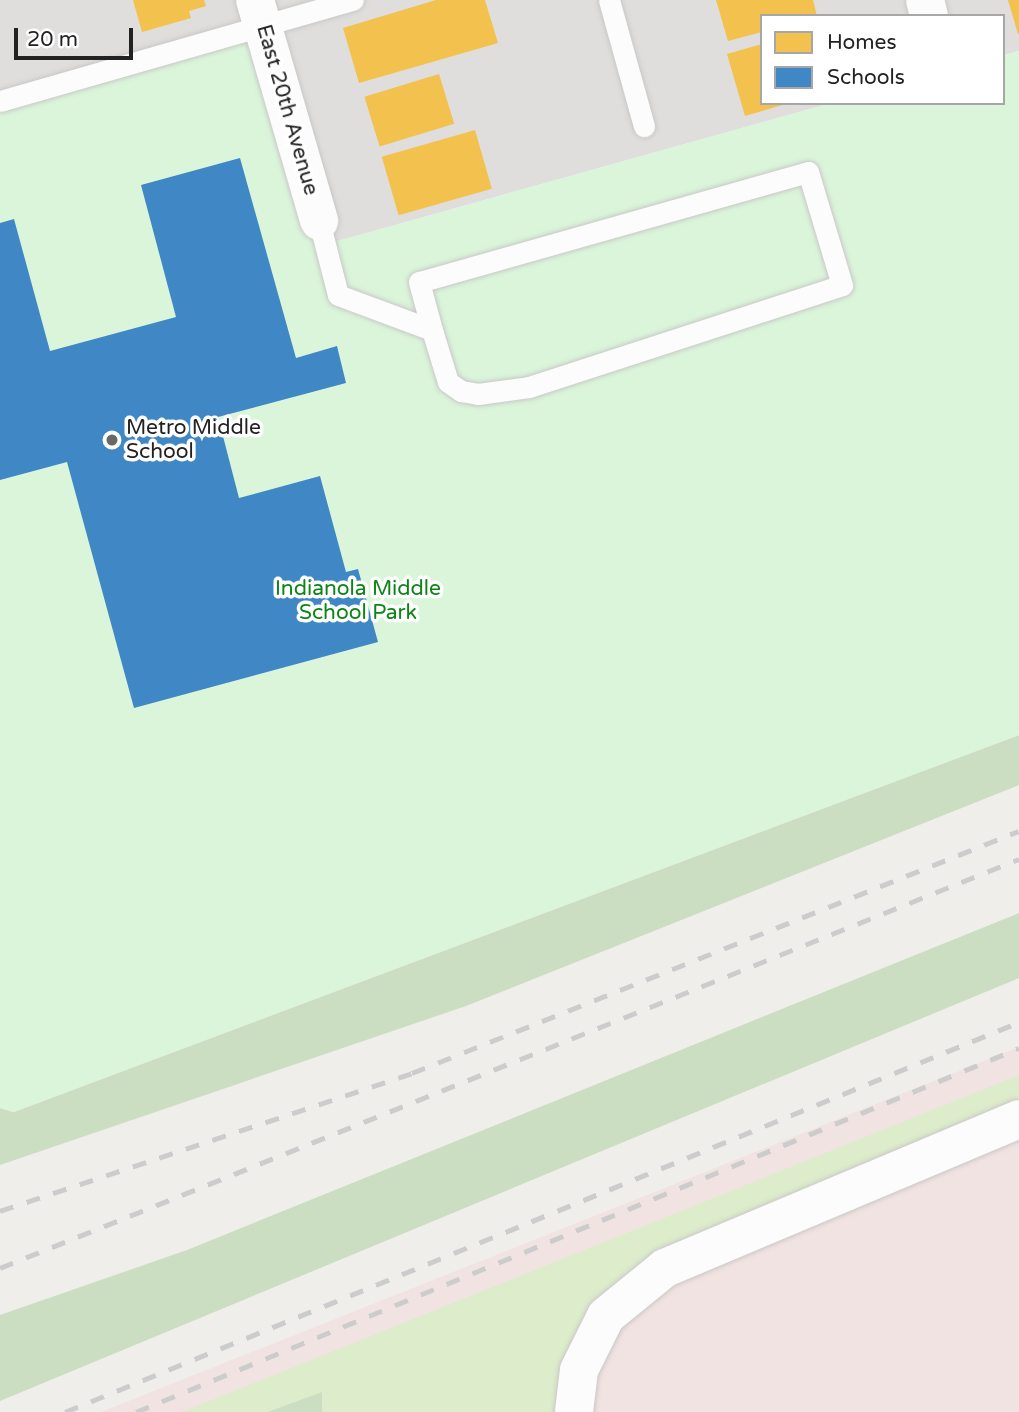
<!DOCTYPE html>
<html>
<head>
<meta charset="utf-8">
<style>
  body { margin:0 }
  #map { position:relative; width:1019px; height:1412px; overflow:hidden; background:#f0eeeb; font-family:"Varela Round",sans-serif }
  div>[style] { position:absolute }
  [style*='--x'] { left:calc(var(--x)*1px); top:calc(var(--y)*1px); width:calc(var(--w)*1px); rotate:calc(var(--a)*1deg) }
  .residential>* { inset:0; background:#dfdedc }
  .commercial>* { inset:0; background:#f1e3e1 }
  .grass>* { inset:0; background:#ddeccb }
  .forest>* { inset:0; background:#cbdec1 }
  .park>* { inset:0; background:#daf5da }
  .homes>* { inset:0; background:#f2c14e; transform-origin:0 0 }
  .schools>* { inset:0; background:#3f88c5 }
  .roads { filter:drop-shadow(0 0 2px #c9c8c7) drop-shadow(0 0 2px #c9c8c7) }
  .service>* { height:21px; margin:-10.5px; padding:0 10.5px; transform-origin:10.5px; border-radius:10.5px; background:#fdfcfc }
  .minor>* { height:38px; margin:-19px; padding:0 19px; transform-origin:19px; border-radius:19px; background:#fdfcfc }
  .rail>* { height:5px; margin-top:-2.5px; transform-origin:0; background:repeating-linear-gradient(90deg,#ccc 0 14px,transparent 0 28px) }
  .dots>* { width:19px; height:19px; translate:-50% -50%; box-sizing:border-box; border:4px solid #fff; border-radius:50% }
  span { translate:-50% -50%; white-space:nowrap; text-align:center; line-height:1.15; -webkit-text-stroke:7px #fff; paint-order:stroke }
  .street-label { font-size:21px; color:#222 }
  .poi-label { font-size:21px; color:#222 }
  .left { translate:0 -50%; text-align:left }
  .park-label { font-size:21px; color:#0c8416 }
  .legend { position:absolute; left:760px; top:14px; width:245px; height:91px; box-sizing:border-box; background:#fff; border:2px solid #a7a7a7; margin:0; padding:9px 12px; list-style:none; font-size:21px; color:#222 }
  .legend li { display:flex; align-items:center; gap:14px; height:35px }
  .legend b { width:35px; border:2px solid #a7a7a7 }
  .scale { position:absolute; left:14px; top:28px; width:119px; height:32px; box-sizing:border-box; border:4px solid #222; border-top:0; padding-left:9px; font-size:21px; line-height:24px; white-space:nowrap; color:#222; -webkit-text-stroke:5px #fff; paint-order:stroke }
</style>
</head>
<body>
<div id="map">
  <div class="residential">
    <div style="clip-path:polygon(0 0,1019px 0,1019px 51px,1003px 55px,1003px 16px,762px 16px,762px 103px,831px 103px,323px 245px,0 105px)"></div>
  </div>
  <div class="commercial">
    <div style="clip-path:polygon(1019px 1047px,1019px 1412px,101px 1412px)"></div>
  </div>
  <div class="grass">
    <div style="clip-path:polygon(1019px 1075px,1019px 1118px,606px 1316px,574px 1412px,322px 1412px,322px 1393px,268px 1412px,182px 1412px)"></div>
  </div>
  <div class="forest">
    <div style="clip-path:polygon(1019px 735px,1019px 785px,466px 1006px,0 1165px,0 1108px,14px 1112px)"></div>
    <div style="clip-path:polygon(1019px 913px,1019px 978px,0 1401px,0 1315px,187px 1250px)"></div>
    <div style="clip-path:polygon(322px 1392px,322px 1412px,268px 1412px)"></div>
  </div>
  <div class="park">
    <div style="clip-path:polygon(262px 29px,324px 245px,831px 103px,1003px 103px,1003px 55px,1019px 51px,1019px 735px,13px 1112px,0 1108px,0 105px)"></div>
  </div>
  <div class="homes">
    <div style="clip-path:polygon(133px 0,204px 0,206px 6px,189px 11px,191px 18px,142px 32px)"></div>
    <div style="clip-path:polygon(436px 0,485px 0,498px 43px,359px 83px,343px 28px)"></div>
    <div style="clip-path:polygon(716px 0,813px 0,817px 16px,762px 16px,762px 32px,728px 41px)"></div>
    <div style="clip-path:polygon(1008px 0,1019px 0,1019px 34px,1018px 34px)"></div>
    <div style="clip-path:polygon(762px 44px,762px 103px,786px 104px,745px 116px,727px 54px)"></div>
    <div style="left:439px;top:74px;width:52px;height:78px;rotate:73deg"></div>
    <div style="left:475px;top:130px;width:61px;height:97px;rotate:74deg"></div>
  </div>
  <div class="schools">
    <div style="clip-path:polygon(240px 158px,296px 358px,337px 346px,346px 383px,218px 417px,239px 498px,320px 476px,346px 572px,358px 569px,378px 642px,134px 708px,67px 462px,0 480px,0 223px,14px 219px,50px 351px,176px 317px,141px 185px)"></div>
  </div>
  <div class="roads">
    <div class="service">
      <div style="--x:609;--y:0;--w:131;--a:74.5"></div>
      <div style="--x:0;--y:101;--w:367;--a:-16"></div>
      <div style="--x:319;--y:221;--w:76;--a:75.6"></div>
      <div style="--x:338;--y:295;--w:100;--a:20.4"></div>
      <div style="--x:432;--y:330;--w:54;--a:72.9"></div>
      <div style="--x:448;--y:382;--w:16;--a:35"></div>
      <div style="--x:461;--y:391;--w:17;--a:10"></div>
      <div style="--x:478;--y:394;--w:51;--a:-7.8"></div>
      <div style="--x:529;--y:387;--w:329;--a:-18"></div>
      <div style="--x:842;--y:285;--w:118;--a:-106.7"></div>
      <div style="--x:808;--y:172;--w:404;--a:164.2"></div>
      <div style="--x:419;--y:282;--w:50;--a:74.8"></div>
    </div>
    <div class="minor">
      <div style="--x:255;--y:0;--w:230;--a:73.8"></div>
      <div style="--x:925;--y:0;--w:16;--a:76"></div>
      <div style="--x:574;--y:1412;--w:42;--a:-83.2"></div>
      <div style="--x:579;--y:1370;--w:60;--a:-63.4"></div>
      <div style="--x:606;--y:1316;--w:76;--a:-39.1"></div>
      <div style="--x:665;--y:1268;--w:384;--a:-22.8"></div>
    </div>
  </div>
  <div class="rail">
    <div style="--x:0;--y:1211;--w:434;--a:-18.5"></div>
    <div style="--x:412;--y:1073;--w:653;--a:-21.74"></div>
    <div style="--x:0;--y:1268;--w:1098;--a:-21.87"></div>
    <div style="--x:65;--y:1412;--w:1031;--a:-22.23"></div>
    <div style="--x:136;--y:1412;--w:955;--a:-22.4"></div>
  </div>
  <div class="dots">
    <div style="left:112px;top:440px;background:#6a6968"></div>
  </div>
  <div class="street-label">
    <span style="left:287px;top:110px;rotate:74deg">East 20th Avenue</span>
  </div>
  <div class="poi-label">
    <span class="left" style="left:126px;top:440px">Metro Middle<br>School</span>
  </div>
  <div class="park-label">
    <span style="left:358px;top:601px">Indianola Middle<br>School Park</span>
  </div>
  <ul class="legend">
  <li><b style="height:19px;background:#f2c14e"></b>Homes</li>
  <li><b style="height:19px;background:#3f88c5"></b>Schools</li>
  </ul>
  <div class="scale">20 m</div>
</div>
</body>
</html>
